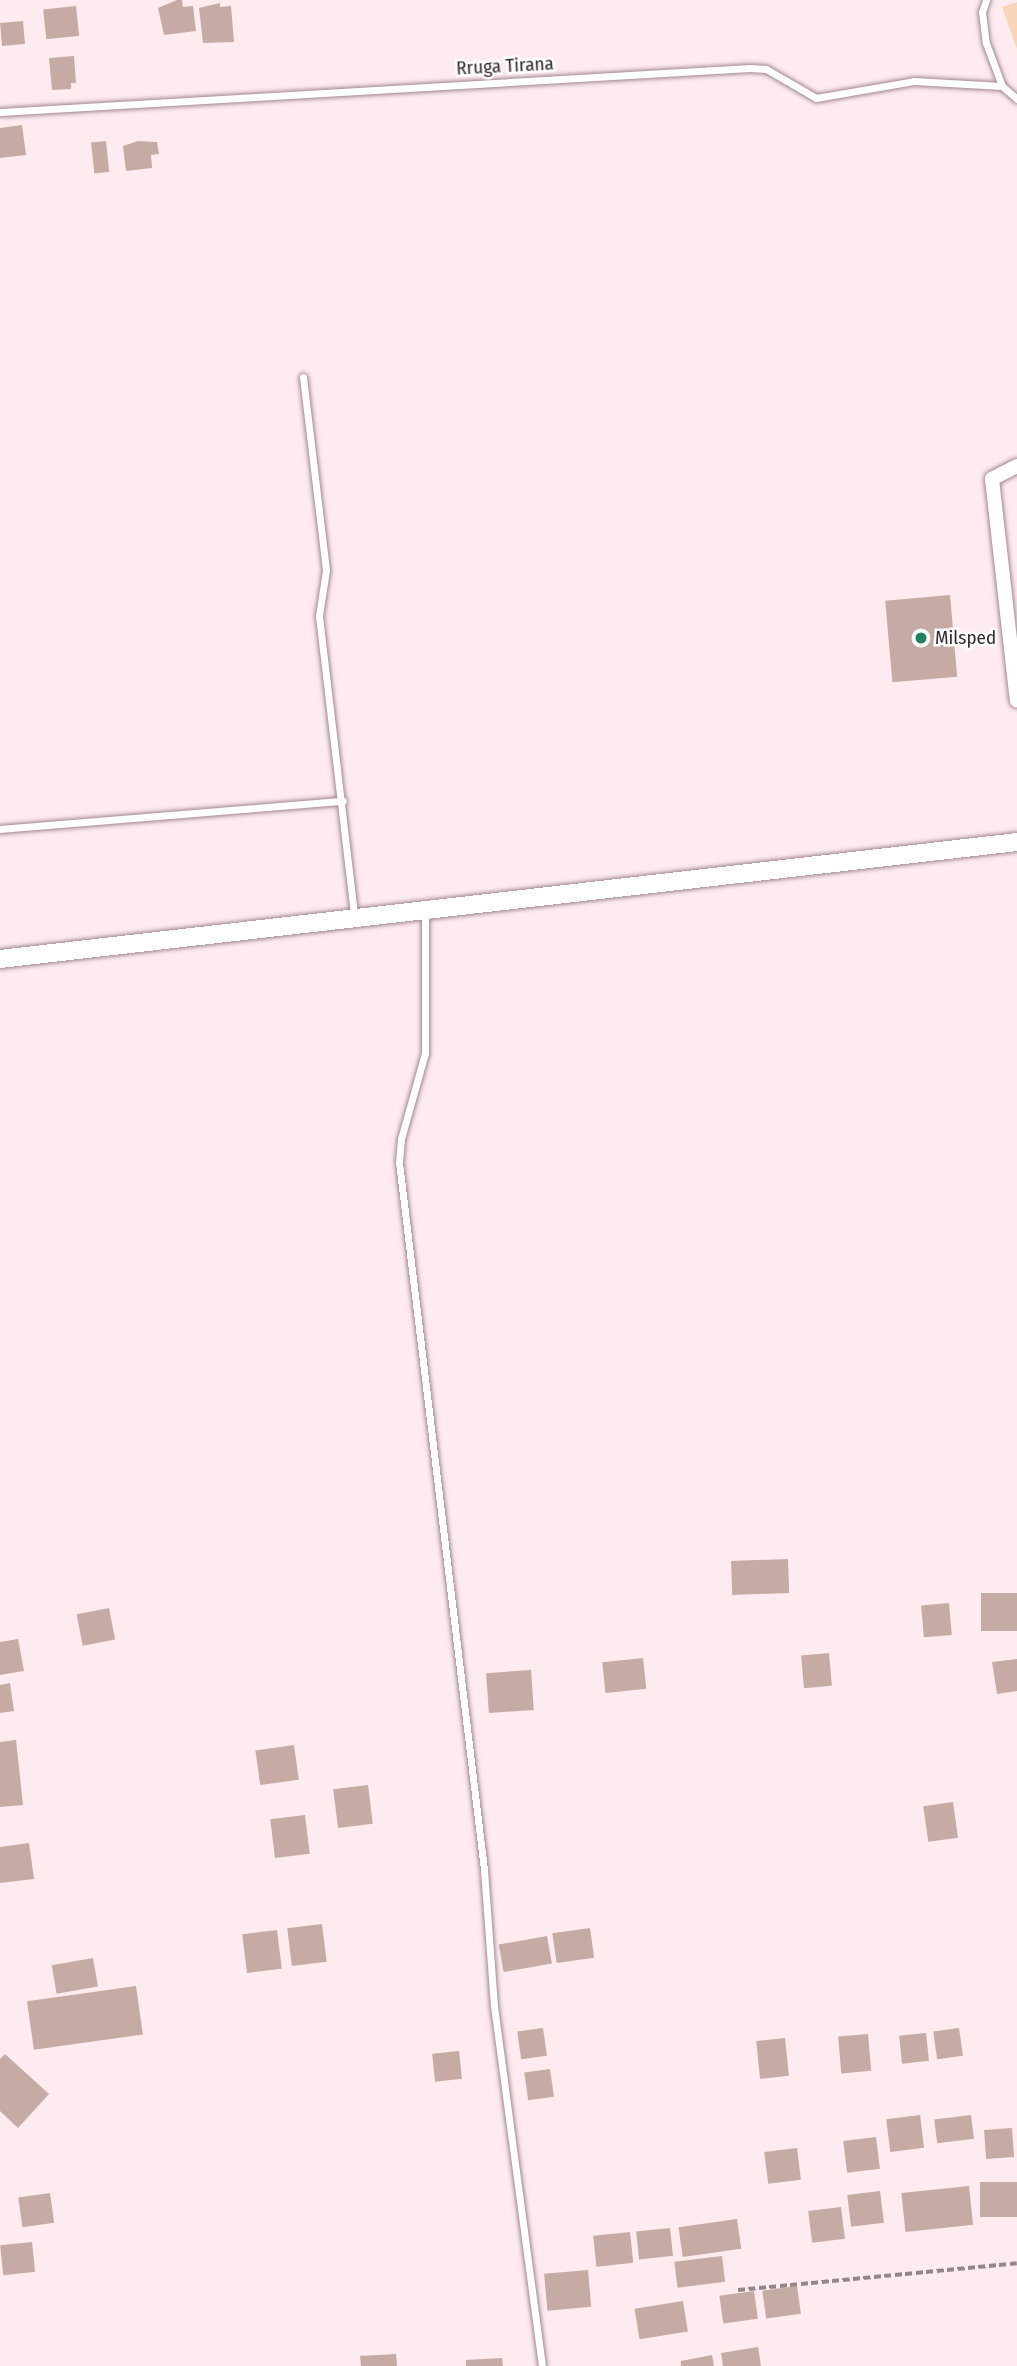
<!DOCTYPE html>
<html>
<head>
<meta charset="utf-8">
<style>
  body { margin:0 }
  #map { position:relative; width:1017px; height:2366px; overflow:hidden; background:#fdebef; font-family:"Fira Sans Condensed",sans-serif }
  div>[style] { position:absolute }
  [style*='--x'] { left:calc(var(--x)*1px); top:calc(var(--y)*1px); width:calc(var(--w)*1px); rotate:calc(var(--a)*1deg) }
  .green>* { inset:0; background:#f7d7b9 }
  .building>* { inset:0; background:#c6aaa4; transform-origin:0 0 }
  .path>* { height:3.5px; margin-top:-1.75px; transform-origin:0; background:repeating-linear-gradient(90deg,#938588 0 7px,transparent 0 10.5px) }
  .roads { filter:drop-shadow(0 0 2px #a3888f) drop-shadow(0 0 2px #a3888f) }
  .service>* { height:7px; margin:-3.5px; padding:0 3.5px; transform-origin:3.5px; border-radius:3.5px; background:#fff }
  .minor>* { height:14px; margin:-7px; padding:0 7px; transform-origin:7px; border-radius:7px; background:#fff }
  .tertiary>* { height:18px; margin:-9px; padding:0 9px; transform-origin:9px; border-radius:9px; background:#fff }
  .dots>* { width:19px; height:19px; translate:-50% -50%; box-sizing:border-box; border:4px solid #fdfdfd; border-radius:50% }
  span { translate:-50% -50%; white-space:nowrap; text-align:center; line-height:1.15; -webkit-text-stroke:5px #fdfdfd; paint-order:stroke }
  .street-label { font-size:19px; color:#352a2c }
  .poi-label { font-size:19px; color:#352a2c }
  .left { translate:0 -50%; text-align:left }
</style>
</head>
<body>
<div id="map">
  <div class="green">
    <div style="clip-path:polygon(1017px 2px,1017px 49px,1002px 7px)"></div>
  </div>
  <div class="building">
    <div style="clip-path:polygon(177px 0,182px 0,183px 7px,193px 6px,196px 31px,164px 35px,158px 8px)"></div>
    <div style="clip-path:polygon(220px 3px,220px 7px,231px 6px,234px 42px,203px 43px,199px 8px)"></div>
    <div style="left:76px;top:6px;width:30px;height:33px;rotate:84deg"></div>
    <div style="left:23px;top:21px;width:23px;height:23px;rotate:85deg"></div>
    <div style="clip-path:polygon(74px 56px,76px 83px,71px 83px,71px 89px,52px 90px,49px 58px)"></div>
    <div style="clip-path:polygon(22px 125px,26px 155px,0 158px,0 128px)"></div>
    <div style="left:106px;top:141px;width:31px;height:15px;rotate:84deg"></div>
    <div style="clip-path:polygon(138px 141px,157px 142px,159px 154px,151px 155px,152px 168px,126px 171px,123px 146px)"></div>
    <div style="left:950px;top:595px;width:82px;height:65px;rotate:85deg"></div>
    <div style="left:788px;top:1559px;width:34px;height:57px;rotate:88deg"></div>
    <div style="left:1017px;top:1593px;width:38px;height:36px;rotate:90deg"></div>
    <div style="left:949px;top:1603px;width:32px;height:28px;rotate:85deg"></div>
    <div style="left:109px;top:1608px;width:32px;height:33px;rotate:79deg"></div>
    <div style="clip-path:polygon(18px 1639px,24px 1671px,0 1675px,0 1642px)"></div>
    <div style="left:829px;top:1653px;width:33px;height:28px;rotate:85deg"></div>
    <div style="left:643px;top:1658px;width:31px;height:41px;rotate:84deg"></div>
    <div style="clip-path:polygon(1017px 1659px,1017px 1691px,997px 1694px,992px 1662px)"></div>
    <div style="left:531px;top:1670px;width:40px;height:45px;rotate:86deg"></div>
    <div style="clip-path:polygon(10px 1683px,14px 1711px,0 1713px,0 1685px)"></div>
    <div style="clip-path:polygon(16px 1740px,23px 1805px,0 1807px,0 1742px)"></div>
    <div style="left:294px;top:1745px;width:35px;height:39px;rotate:82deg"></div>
    <div style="left:368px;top:1785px;width:39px;height:35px;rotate:83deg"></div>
    <div style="left:953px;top:1802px;width:36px;height:30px;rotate:82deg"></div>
    <div style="left:305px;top:1815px;width:39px;height:35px;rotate:83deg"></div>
    <div style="clip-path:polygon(29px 1843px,34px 1879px,0 1883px,0 1847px)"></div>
    <div style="left:322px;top:1924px;width:38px;height:35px;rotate:83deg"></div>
    <div style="left:590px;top:1928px;width:30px;height:38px;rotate:82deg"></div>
    <div style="left:277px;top:1930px;width:39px;height:35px;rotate:83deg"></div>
    <div style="left:547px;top:1936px;width:28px;height:49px;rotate:80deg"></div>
    <div style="left:93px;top:1958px;width:29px;height:42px;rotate:80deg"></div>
    <div style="left:136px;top:1986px;width:49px;height:110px;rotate:82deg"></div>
    <div style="left:543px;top:2028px;width:28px;height:26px;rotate:82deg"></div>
    <div style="left:959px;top:2028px;width:28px;height:26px;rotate:82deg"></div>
    <div style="left:926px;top:2033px;width:28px;height:27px;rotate:84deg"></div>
    <div style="left:868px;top:2034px;width:37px;height:30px;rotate:85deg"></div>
    <div style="left:785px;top:2038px;width:38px;height:29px;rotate:84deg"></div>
    <div style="left:459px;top:2051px;width:28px;height:27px;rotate:84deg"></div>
    <div style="clip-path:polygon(5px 2054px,49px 2094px,18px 2128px,0 2111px,0 2059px)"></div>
    <div style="left:550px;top:2069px;width:28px;height:26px;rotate:82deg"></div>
    <div style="left:920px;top:2115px;width:33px;height:34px;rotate:83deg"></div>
    <div style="left:971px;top:2115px;width:24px;height:37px;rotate:83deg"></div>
    <div style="left:1012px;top:2128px;width:29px;height:28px;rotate:86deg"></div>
    <div style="left:876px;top:2137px;width:32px;height:33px;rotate:83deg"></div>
    <div style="left:797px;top:2148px;width:32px;height:33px;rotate:83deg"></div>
    <div style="left:1017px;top:2182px;width:35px;height:37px;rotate:90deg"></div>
    <div style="left:969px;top:2186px;width:39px;height:68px;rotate:84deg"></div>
    <div style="left:880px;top:2191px;width:32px;height:33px;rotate:83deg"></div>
    <div style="left:50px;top:2193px;width:30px;height:32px;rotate:82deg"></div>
    <div style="left:841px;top:2207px;width:32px;height:33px;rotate:83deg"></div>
    <div style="left:737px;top:2219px;width:30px;height:59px;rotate:82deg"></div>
    <div style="left:670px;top:2228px;width:28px;height:34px;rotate:84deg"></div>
    <div style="left:630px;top:2232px;width:31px;height:37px;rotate:84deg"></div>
    <div style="left:32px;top:2242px;width:30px;height:32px;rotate:84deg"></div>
    <div style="left:722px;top:2256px;width:26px;height:48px;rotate:83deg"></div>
    <div style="left:588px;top:2270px;width:37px;height:44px;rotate:85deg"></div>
    <div style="left:797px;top:2286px;width:28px;height:35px;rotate:82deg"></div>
    <div style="left:754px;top:2291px;width:28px;height:35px;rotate:82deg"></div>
    <div style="left:683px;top:2301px;width:31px;height:49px;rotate:81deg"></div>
    <div style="clip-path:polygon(758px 2347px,761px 2366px,723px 2366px,721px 2353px)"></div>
    <div style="clip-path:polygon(396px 2354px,397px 2366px,361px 2366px,360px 2356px)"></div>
    <div style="clip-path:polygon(712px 2355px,714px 2366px,681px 2366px,681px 2361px)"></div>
    <div style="clip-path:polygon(502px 2358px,503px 2366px,466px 2366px,466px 2360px)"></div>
  </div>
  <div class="path">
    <div style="--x:738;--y:2290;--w:280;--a:-5.5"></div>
  </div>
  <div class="roads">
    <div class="service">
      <div style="--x:986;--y:0;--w:13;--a:108"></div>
      <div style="--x:982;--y:12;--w:31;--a:83"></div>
      <div style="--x:986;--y:43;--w:46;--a:69.6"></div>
      <div style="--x:1002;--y:86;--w:20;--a:41"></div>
      <div style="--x:0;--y:112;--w:751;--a:-3.36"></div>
      <div style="--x:750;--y:68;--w:16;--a:4"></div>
      <div style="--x:766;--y:69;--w:58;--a:30.1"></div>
      <div style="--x:816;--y:98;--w:99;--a:-9.8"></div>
      <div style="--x:914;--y:81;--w:88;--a:3.3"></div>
      <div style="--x:303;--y:377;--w:194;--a:83.2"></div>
      <div style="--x:326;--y:570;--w:47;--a:98.7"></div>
      <div style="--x:319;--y:616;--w:302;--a:83.3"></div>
      <div style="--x:0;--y:829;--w:344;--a:-4.7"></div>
      <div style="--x:425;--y:912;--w:141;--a:90"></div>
      <div style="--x:425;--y:1053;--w:89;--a:105.6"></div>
      <div style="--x:401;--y:1139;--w:23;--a:95"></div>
      <div style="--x:399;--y:1162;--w:713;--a:83.15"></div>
      <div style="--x:484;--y:1870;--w:136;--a:85.8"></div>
      <div style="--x:494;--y:2006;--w:363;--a:82.4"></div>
    </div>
    <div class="minor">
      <div style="--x:1017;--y:466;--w:28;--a:153"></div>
      <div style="--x:992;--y:479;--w:223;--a:83.6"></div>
    </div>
    <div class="tertiary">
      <div style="--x:0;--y:959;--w:1024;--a:-6.56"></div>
    </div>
  </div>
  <div class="dots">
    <div style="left:921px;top:638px;background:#1d825d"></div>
  </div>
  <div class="street-label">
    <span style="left:505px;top:66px;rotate:-3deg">Rruga Tirana</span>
  </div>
  <div class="poi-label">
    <span class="left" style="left:935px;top:638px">Milsped</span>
  </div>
</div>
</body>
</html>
